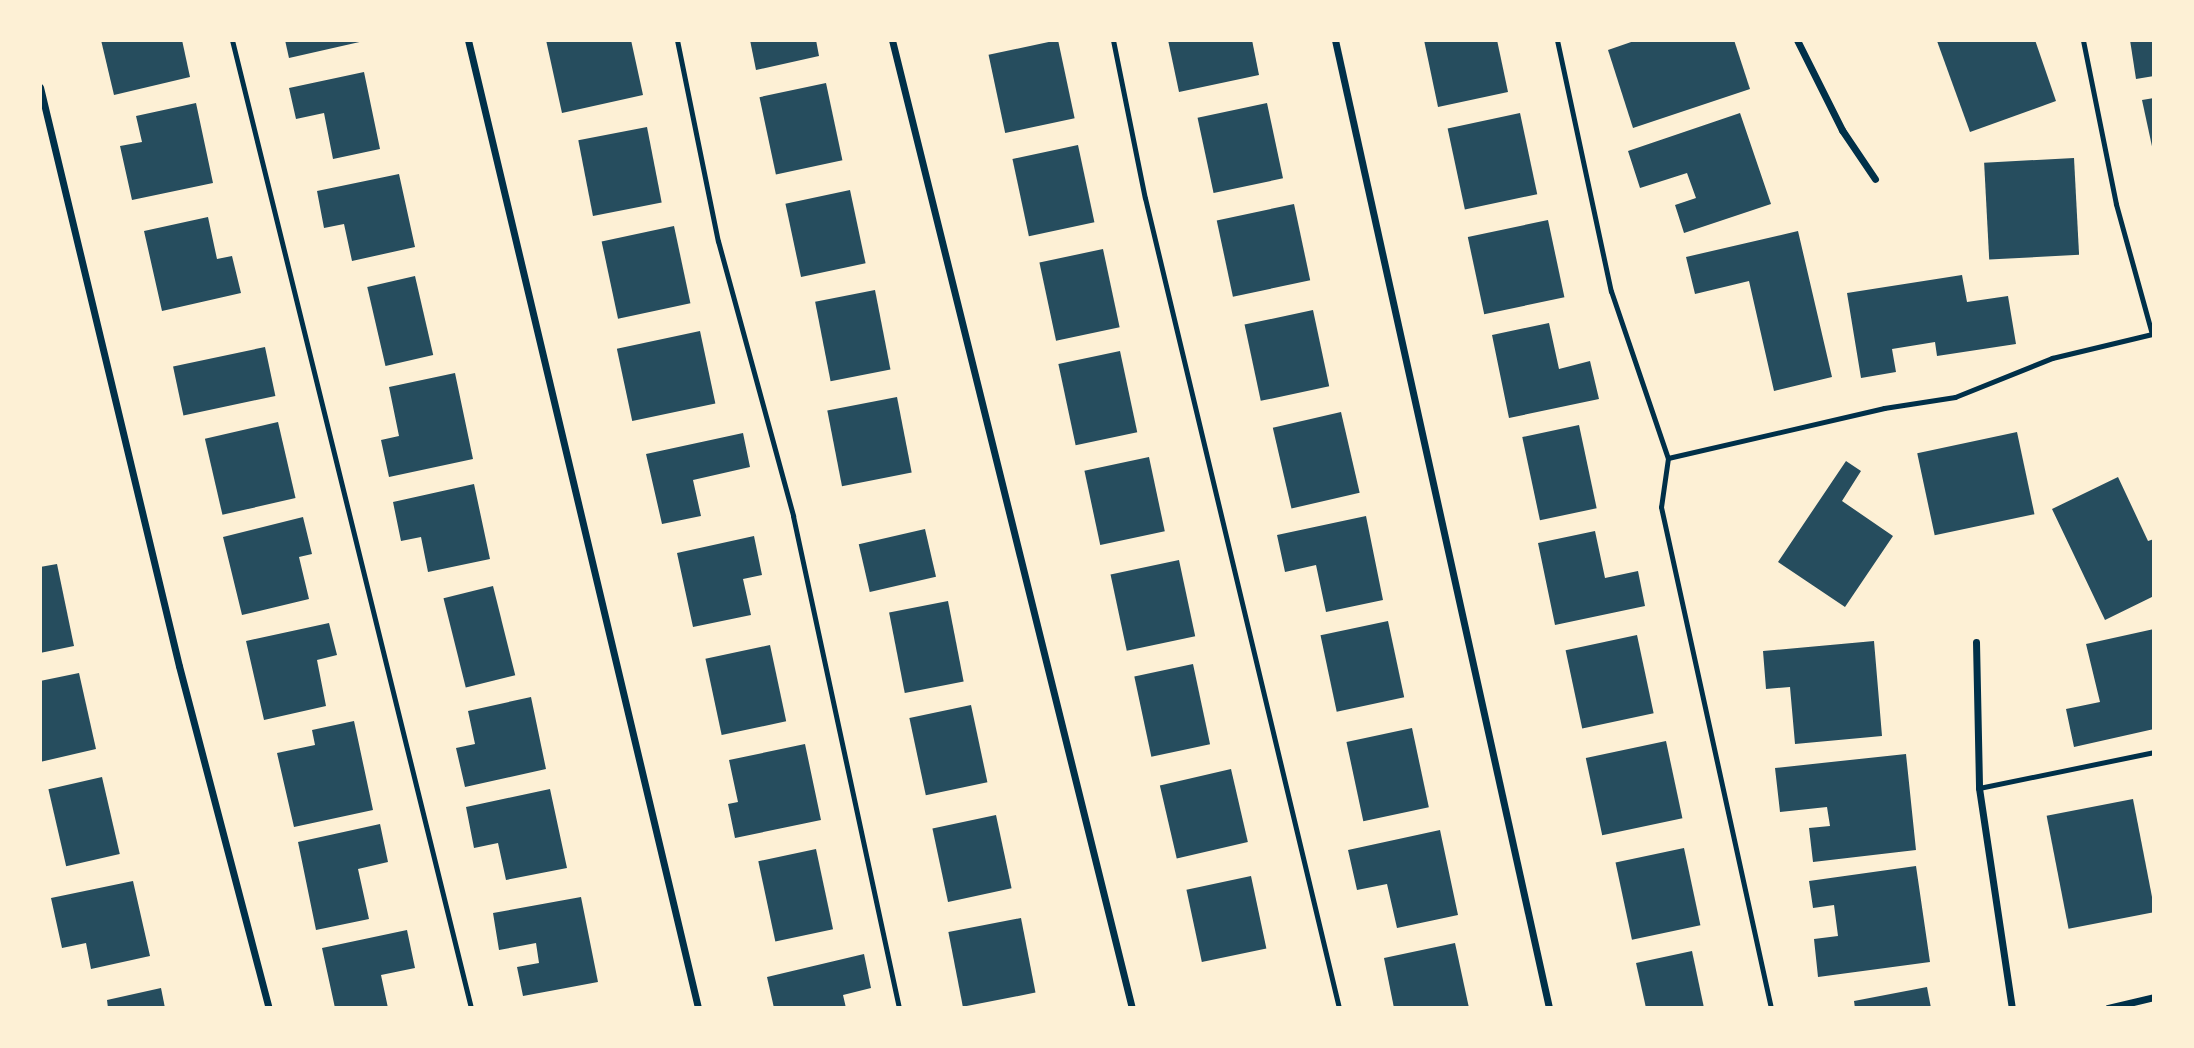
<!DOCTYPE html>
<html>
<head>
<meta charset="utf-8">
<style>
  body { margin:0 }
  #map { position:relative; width:2194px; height:1048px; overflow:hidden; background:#fdf0d5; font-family:Lato,sans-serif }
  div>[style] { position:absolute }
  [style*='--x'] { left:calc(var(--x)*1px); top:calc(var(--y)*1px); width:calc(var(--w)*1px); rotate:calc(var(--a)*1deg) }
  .building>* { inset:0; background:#264d5e; transform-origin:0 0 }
  .service>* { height:5px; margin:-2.5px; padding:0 2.5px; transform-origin:2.5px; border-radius:2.5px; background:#003049 }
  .minor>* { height:7px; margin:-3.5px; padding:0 3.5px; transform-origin:3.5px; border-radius:3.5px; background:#003049 }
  span { translate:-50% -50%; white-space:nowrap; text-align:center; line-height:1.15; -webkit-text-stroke:7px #fdf0d5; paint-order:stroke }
  .frame { position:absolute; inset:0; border:42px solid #fdf0d5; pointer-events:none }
</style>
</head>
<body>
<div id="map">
  <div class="building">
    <div style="clip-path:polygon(101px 40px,182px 40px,190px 77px,114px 95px)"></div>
    <div style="clip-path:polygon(285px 40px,364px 40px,364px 41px,289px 58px)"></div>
    <div style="clip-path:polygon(546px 40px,631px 40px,643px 95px,562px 113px)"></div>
    <div style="clip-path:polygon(750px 40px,816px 40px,819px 56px,756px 70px)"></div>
    <div style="left:1058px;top:40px;width:80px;height:71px;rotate:78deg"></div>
    <div style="clip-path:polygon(1168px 40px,1252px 40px,1259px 75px,1179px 92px)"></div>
    <div style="clip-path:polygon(1424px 40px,1497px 40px,1508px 92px,1438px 107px)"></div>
    <div style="clip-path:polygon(1637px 40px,1734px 40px,1750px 89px,1633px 128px,1608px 50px)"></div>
    <div style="clip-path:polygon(2035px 40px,2056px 101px,1970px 132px,1937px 41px)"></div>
    <div style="clip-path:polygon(2130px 40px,2154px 40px,2154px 76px,2136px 79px)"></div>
    <div style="clip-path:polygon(364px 72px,380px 149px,333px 159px,324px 113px,296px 119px,289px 88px)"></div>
    <div style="left:826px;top:83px;width:79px;height:68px;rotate:78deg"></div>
    <div style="clip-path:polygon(2154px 98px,2154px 151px,2153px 151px,2142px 100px)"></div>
    <div style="clip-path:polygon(196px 103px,213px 183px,132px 200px,120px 146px,142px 142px,136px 116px)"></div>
    <div style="left:1267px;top:103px;width:77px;height:71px;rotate:78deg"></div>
    <div style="left:1520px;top:113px;width:83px;height:74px;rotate:78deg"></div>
    <div style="clip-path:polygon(1740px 113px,1771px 204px,1684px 233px,1675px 205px,1696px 198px,1687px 173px,1640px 188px,1628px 151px)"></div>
    <div style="left:647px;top:127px;width:77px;height:70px;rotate:79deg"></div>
    <div style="left:1078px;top:145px;width:79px;height:67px;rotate:78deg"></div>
    <div style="left:2074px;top:158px;width:97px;height:90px;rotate:87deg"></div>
    <div style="clip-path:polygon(399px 174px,415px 247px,352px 261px,344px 224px,324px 228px,317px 191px)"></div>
    <div style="left:850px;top:190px;width:75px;height:66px;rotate:78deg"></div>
    <div style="left:1294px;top:204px;width:78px;height:79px;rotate:78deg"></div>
    <div style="clip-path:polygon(208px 217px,217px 259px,232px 256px,241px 293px,162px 311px,144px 231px)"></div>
    <div style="left:1548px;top:220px;width:79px;height:82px;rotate:78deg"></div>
    <div style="left:674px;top:226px;width:79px;height:74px;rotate:78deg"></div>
    <div style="clip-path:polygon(1798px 231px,1832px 377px,1774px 391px,1749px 281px,1695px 294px,1686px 257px)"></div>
    <div style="left:1103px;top:249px;width:80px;height:65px;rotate:78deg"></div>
    <div style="clip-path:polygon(1962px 275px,1967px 302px,2008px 296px,2016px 344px,1937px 356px,1935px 342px,1892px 349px,1896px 372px,1861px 378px,1847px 293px)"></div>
    <div style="left:415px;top:276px;width:81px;height:49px;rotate:77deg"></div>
    <div style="left:875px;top:290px;width:81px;height:61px;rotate:79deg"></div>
    <div style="left:1313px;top:310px;width:78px;height:70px;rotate:78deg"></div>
    <div style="clip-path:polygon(1549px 323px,1559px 369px,1590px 361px,1599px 399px,1509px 418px,1492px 335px)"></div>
    <div style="left:700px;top:331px;width:74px;height:85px;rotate:78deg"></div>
    <div style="left:265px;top:347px;width:50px;height:94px;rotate:78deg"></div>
    <div style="left:1120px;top:351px;width:83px;height:63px;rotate:78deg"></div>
    <div style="clip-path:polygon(455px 373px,473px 459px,389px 477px,381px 440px,399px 436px,389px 387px)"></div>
    <div style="left:897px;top:397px;width:77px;height:71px;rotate:79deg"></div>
    <div style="left:1341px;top:412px;width:83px;height:70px;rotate:77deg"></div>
    <div style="left:278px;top:422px;width:78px;height:75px;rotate:77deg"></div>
    <div style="left:1579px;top:425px;width:85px;height:58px;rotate:78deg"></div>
    <div style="left:2017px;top:432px;width:84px;height:102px;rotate:78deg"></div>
    <div style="clip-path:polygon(743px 433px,750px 467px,693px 480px,701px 516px,662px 524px,646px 454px)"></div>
    <div style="left:1149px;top:457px;width:76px;height:66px;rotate:78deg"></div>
    <div style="clip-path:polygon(1846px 461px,1861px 471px,1842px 501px,1893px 536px,1845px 607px,1778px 562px)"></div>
    <div style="clip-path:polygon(2118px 477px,2148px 541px,2154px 539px,2154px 596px,2105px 620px,2052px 509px)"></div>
    <div style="clip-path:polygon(474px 484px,490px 559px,428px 572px,421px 537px,401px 541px,393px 502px)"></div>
    <div style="clip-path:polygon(1366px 516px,1383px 600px,1326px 612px,1316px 565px,1285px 572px,1277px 535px)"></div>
    <div style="clip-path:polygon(303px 517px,312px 554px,299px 557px,309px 599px,242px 615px,223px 537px)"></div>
    <div style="left:925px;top:529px;width:49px;height:68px;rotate:77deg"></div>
    <div style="clip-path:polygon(1595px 531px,1605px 578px,1638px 571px,1645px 606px,1555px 625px,1538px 543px)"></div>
    <div style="clip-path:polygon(754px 536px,762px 575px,743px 579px,751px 615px,693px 627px,677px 553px)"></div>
    <div style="left:1179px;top:560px;width:78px;height:70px;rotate:78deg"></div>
    <div style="clip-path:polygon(57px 564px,74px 646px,40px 653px,40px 567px)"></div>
    <div style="left:493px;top:586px;width:92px;height:51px;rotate:76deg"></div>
    <div style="left:948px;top:601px;width:82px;height:60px;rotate:79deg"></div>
    <div style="left:1388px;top:621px;width:78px;height:69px;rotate:78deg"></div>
    <div style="clip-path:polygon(329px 623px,337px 655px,317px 660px,326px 706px,264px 720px,246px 641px)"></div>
    <div style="clip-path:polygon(2154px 629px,2154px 729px,2074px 747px,2066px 709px,2100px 702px,2086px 644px)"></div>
    <div style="left:1637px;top:635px;width:80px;height:73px;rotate:78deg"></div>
    <div style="clip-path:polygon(1874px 641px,1882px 736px,1795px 744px,1790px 687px,1766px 689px,1763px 651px)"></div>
    <div style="left:770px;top:645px;width:78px;height:66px;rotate:78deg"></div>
    <div style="left:1193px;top:664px;width:82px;height:60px;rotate:78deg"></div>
    <div style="clip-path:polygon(79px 673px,96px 749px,40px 762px,40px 681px)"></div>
    <div style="clip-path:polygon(531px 697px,546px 769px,465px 787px,456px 748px,475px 744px,468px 711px)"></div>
    <div style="left:971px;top:705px;width:79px;height:63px;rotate:78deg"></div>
    <div style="clip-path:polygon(354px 721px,373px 810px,294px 827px,277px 753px,315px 745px,312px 730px)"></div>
    <div style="left:1412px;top:728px;width:81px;height:67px;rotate:78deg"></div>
    <div style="left:1666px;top:741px;width:79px;height:82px;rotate:78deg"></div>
    <div style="clip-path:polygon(805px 744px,821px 820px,735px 838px,728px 804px,738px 802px,729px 760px)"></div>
    <div style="clip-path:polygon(1906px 754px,1916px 850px,1813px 862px,1809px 828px,1830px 826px,1827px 807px,1780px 812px,1775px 768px)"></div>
    <div style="left:1231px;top:769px;width:75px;height:73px;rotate:77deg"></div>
    <div style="left:102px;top:777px;width:79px;height:55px;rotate:77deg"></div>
    <div style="clip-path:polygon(550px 789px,567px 868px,506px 880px,498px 843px,474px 848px,466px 807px)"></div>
    <div style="left:2133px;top:799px;width:115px;height:88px;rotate:79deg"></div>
    <div style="left:996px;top:815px;width:75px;height:65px;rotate:78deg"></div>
    <div style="clip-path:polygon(380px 824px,388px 862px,358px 869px,369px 919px,316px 930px,298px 842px)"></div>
    <div style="clip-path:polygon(1440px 830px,1458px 915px,1397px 928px,1387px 884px,1357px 890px,1348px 850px)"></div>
    <div style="left:1684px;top:848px;width:79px;height:70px;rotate:78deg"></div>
    <div style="left:816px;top:849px;width:82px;height:59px;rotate:78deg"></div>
    <div style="clip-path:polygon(1916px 866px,1930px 962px,1818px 977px,1814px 939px,1838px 936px,1834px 905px,1813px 908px,1809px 881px)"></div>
    <div style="left:1251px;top:876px;width:74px;height:66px;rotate:78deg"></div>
    <div style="clip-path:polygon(133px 881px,150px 956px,91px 969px,86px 943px,62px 948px,51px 898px)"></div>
    <div style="clip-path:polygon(581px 897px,598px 982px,523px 996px,517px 967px,539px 963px,536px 943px,499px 950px,493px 913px)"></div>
    <div style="left:1021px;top:918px;width:76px;height:74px;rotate:79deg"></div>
    <div style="clip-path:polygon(407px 930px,415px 968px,381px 975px,388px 1008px,335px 1008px,322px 948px)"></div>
    <div style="clip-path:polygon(1455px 943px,1469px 1008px,1394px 1008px,1384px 958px)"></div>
    <div style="clip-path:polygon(1692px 951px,1704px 1008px,1646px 1008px,1636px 963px)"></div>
    <div style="clip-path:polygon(864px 954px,871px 988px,843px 995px,846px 1008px,774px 1008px,767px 977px)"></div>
    <div style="clip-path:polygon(1927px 987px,1931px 1008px,1855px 1008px,1854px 1001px)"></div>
    <div style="clip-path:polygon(161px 988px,165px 1008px,108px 1008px,107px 1000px)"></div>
  </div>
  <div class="service">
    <div style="--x:232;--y:40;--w:997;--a:76.13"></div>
    <div style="--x:677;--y:40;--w:205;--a:78.5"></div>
    <div style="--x:718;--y:241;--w:285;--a:74.7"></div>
    <div style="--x:793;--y:516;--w:503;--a:77.84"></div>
    <div style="--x:1113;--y:40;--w:161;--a:78.6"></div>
    <div style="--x:1145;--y:198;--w:833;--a:76.53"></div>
    <div style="--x:1557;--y:40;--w:257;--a:77.9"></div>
    <div style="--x:1611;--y:291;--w:176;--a:71.2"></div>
    <div style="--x:1668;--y:458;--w:222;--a:-13"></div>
    <div style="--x:1884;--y:408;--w:72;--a:-8.8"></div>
    <div style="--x:1955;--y:397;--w:105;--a:-21.9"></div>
    <div style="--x:2052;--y:358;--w:103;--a:-13.5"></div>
    <div style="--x:2152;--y:334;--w:135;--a:-105.5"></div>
    <div style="--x:2116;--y:204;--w:167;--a:-101.4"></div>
    <div style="--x:1668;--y:458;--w:49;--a:98.1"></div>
    <div style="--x:1661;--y:507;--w:513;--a:77.62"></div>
    <div style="--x:1979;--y:788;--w:179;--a:-11.6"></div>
  </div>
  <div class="minor">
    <div style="--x:468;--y:40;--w:995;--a:76.63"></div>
    <div style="--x:892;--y:40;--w:997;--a:76.08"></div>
    <div style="--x:1335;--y:40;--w:991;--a:77.53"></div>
    <div style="--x:1797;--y:40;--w:101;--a:63.4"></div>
    <div style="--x:1842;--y:130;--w:59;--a:56"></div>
    <div style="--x:40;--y:87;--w:595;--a:76.5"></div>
    <div style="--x:179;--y:666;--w:354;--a:75.3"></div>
    <div style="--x:1976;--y:642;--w:146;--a:88.8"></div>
    <div style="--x:1979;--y:788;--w:222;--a:81.5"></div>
    <div style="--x:2108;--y:1008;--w:47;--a:-13.4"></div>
  </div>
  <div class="frame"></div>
</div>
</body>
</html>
